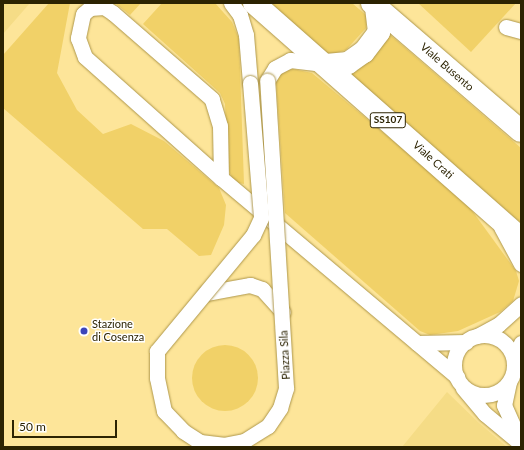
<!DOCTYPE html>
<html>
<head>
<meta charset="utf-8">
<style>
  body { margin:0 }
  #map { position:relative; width:524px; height:450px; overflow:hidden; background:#fde599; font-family:Lato,sans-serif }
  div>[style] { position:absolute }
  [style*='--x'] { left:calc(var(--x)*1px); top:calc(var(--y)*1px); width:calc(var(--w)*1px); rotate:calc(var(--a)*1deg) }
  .built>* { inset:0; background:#f5dc86 }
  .green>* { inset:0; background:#f1d168 }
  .round { border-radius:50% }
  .roads { filter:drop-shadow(0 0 1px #ae974c) drop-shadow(0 0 1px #ae974c) }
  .minor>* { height:15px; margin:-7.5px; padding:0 7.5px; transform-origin:7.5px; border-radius:7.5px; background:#fff }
  .minor>.ring { margin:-7.5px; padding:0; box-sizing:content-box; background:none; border:15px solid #fff; border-radius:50% }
  .primary>* { height:22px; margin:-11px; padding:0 11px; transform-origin:11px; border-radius:11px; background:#fff }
  .bridges { filter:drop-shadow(0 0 1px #ae974c) drop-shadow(0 0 1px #ae974c) }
  .minor-bridge>* { height:15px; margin:-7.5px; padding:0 7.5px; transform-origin:7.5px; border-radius:7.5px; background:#fff }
  .dots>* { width:11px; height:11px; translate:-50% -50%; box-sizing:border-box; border:2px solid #fff; border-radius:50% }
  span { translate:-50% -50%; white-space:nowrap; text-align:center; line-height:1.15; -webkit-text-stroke:3px #fff; paint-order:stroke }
  .shield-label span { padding:1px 3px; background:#fff; border:1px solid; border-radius:3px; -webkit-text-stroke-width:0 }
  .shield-label { font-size:10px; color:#2c2302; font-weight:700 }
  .street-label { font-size:11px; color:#2c2302 }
  .poi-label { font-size:11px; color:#2c2302 }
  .left { translate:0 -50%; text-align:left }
  .frame { position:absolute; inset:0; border:4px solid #2c2302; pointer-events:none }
  .scale { position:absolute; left:12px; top:420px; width:105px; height:18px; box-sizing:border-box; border:2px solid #2c2302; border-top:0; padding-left:5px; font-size:12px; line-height:14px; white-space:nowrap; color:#2c2302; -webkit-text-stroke:3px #fff; paint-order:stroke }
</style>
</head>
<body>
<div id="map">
  <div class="built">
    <div style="clip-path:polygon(3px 3px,30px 3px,3px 34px)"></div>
    <div style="clip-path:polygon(447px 392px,479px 423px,507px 447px,402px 447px)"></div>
  </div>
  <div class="green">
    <div style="clip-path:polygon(49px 3px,70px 3px,57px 73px,77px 110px,103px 134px,131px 124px,164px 141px,219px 188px,226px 205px,224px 225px,211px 255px,199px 256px,167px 229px,143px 229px,3px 108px,3px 55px)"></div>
    <div style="clip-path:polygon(115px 3px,141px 3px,130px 15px)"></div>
    <div style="clip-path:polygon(162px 3px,215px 3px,232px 22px,239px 39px,244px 184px,234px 182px,228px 169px,225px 104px,220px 93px,143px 24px)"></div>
    <div style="clip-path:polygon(264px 3px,352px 3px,367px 16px,366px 28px,346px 50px,326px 56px)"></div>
    <div style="clip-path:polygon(418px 3px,516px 3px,471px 52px)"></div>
    <div style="clip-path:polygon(388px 33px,521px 148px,521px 223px,350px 76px,374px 57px)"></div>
    <div style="clip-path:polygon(293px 69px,312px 73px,465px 201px,516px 271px,519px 281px,513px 301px,500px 312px,458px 331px,430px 335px,420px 331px,285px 213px,276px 80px,281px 71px)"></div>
    <div class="round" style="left:192px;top:345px;width:66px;height:66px"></div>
  </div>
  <div class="roads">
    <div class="minor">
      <div style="--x:231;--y:3;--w:15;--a:53"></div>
      <div style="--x:240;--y:15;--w:21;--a:73"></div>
      <div style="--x:246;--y:35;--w:48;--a:85.2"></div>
      <div style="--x:506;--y:27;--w:16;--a:15"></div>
      <div style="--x:267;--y:81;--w:15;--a:-58"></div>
      <div style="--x:275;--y:68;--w:17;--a:-28"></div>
      <div style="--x:290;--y:60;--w:32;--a:7"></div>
      <div style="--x:221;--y:178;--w:52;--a:-91.1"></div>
      <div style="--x:220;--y:126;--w:28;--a:-107"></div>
      <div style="--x:212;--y:99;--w:131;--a:-139"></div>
      <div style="--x:113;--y:13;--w:11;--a:-146"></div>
      <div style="--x:104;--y:7;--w:14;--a:176"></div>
      <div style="--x:90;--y:8;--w:9;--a:139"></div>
      <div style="--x:83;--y:14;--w:25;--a:102"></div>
      <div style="--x:78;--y:38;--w:20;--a:70"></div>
      <div style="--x:85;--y:57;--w:182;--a:41.7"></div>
      <div style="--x:221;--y:178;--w:309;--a:40.1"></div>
      <div style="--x:501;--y:227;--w:42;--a:61.6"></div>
      <div style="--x:206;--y:293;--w:45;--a:-10.3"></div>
      <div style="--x:250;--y:285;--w:13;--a:18"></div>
      <div style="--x:262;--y:289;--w:31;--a:48"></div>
      <div class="ring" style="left:454px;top:335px;width:45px;height:45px"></div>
      <div style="--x:477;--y:336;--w:24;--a:-28"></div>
      <div style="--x:498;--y:325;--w:31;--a:-42"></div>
      <div style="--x:417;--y:343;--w:49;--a:-1.2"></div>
      <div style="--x:514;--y:367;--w:25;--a:-74"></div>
      <div style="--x:509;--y:382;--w:24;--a:102"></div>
      <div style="--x:504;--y:405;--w:35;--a:66"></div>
      <div style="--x:463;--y:388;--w:34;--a:50"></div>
      <div style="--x:485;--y:414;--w:47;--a:39.8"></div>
    </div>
    <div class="primary">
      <div style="--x:254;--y:3;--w:356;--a:41.4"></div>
      <div style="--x:372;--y:3;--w:196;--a:40.7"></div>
      <div style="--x:326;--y:65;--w:22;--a:-5"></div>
      <div style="--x:348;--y:63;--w:19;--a:-35"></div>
      <div style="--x:364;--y:52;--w:25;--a:-53"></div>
      <div style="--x:379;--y:32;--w:26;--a:-97"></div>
    </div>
  </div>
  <div class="bridges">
    <div class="minor-bridge">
      <div style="--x:250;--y:83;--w:135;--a:85.3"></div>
      <div style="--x:261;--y:218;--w:19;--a:115"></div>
      <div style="--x:253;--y:235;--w:151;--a:129.6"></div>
      <div style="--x:157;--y:351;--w:27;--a:90"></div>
      <div style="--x:157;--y:378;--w:34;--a:78"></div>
      <div style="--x:164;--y:411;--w:28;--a:46"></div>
      <div style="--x:183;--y:431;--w:20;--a:33"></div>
      <div style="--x:200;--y:442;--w:23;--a:7"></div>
      <div style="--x:223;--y:445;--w:21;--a:-11"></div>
      <div style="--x:244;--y:441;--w:28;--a:-32"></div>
      <div style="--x:268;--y:426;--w:22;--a:-56"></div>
      <div style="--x:280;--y:408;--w:21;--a:-73"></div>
      <div style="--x:286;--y:388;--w:308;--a:-93.5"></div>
    </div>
  </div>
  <div class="dots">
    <div style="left:84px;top:331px;background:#3c46ba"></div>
  </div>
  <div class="shield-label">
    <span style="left:388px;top:120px">SS107</span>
  </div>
  <div class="street-label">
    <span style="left:447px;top:67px;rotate:41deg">Viale Busento</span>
    <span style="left:433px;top:160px;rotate:42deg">Viale Crati</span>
    <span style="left:285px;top:355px;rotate:-93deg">Piazza Sila</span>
  </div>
  <div class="poi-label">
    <span class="left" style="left:92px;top:331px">Stazione<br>di Cosenza</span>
  </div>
  <div class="frame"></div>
  <div class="scale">50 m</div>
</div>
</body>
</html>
